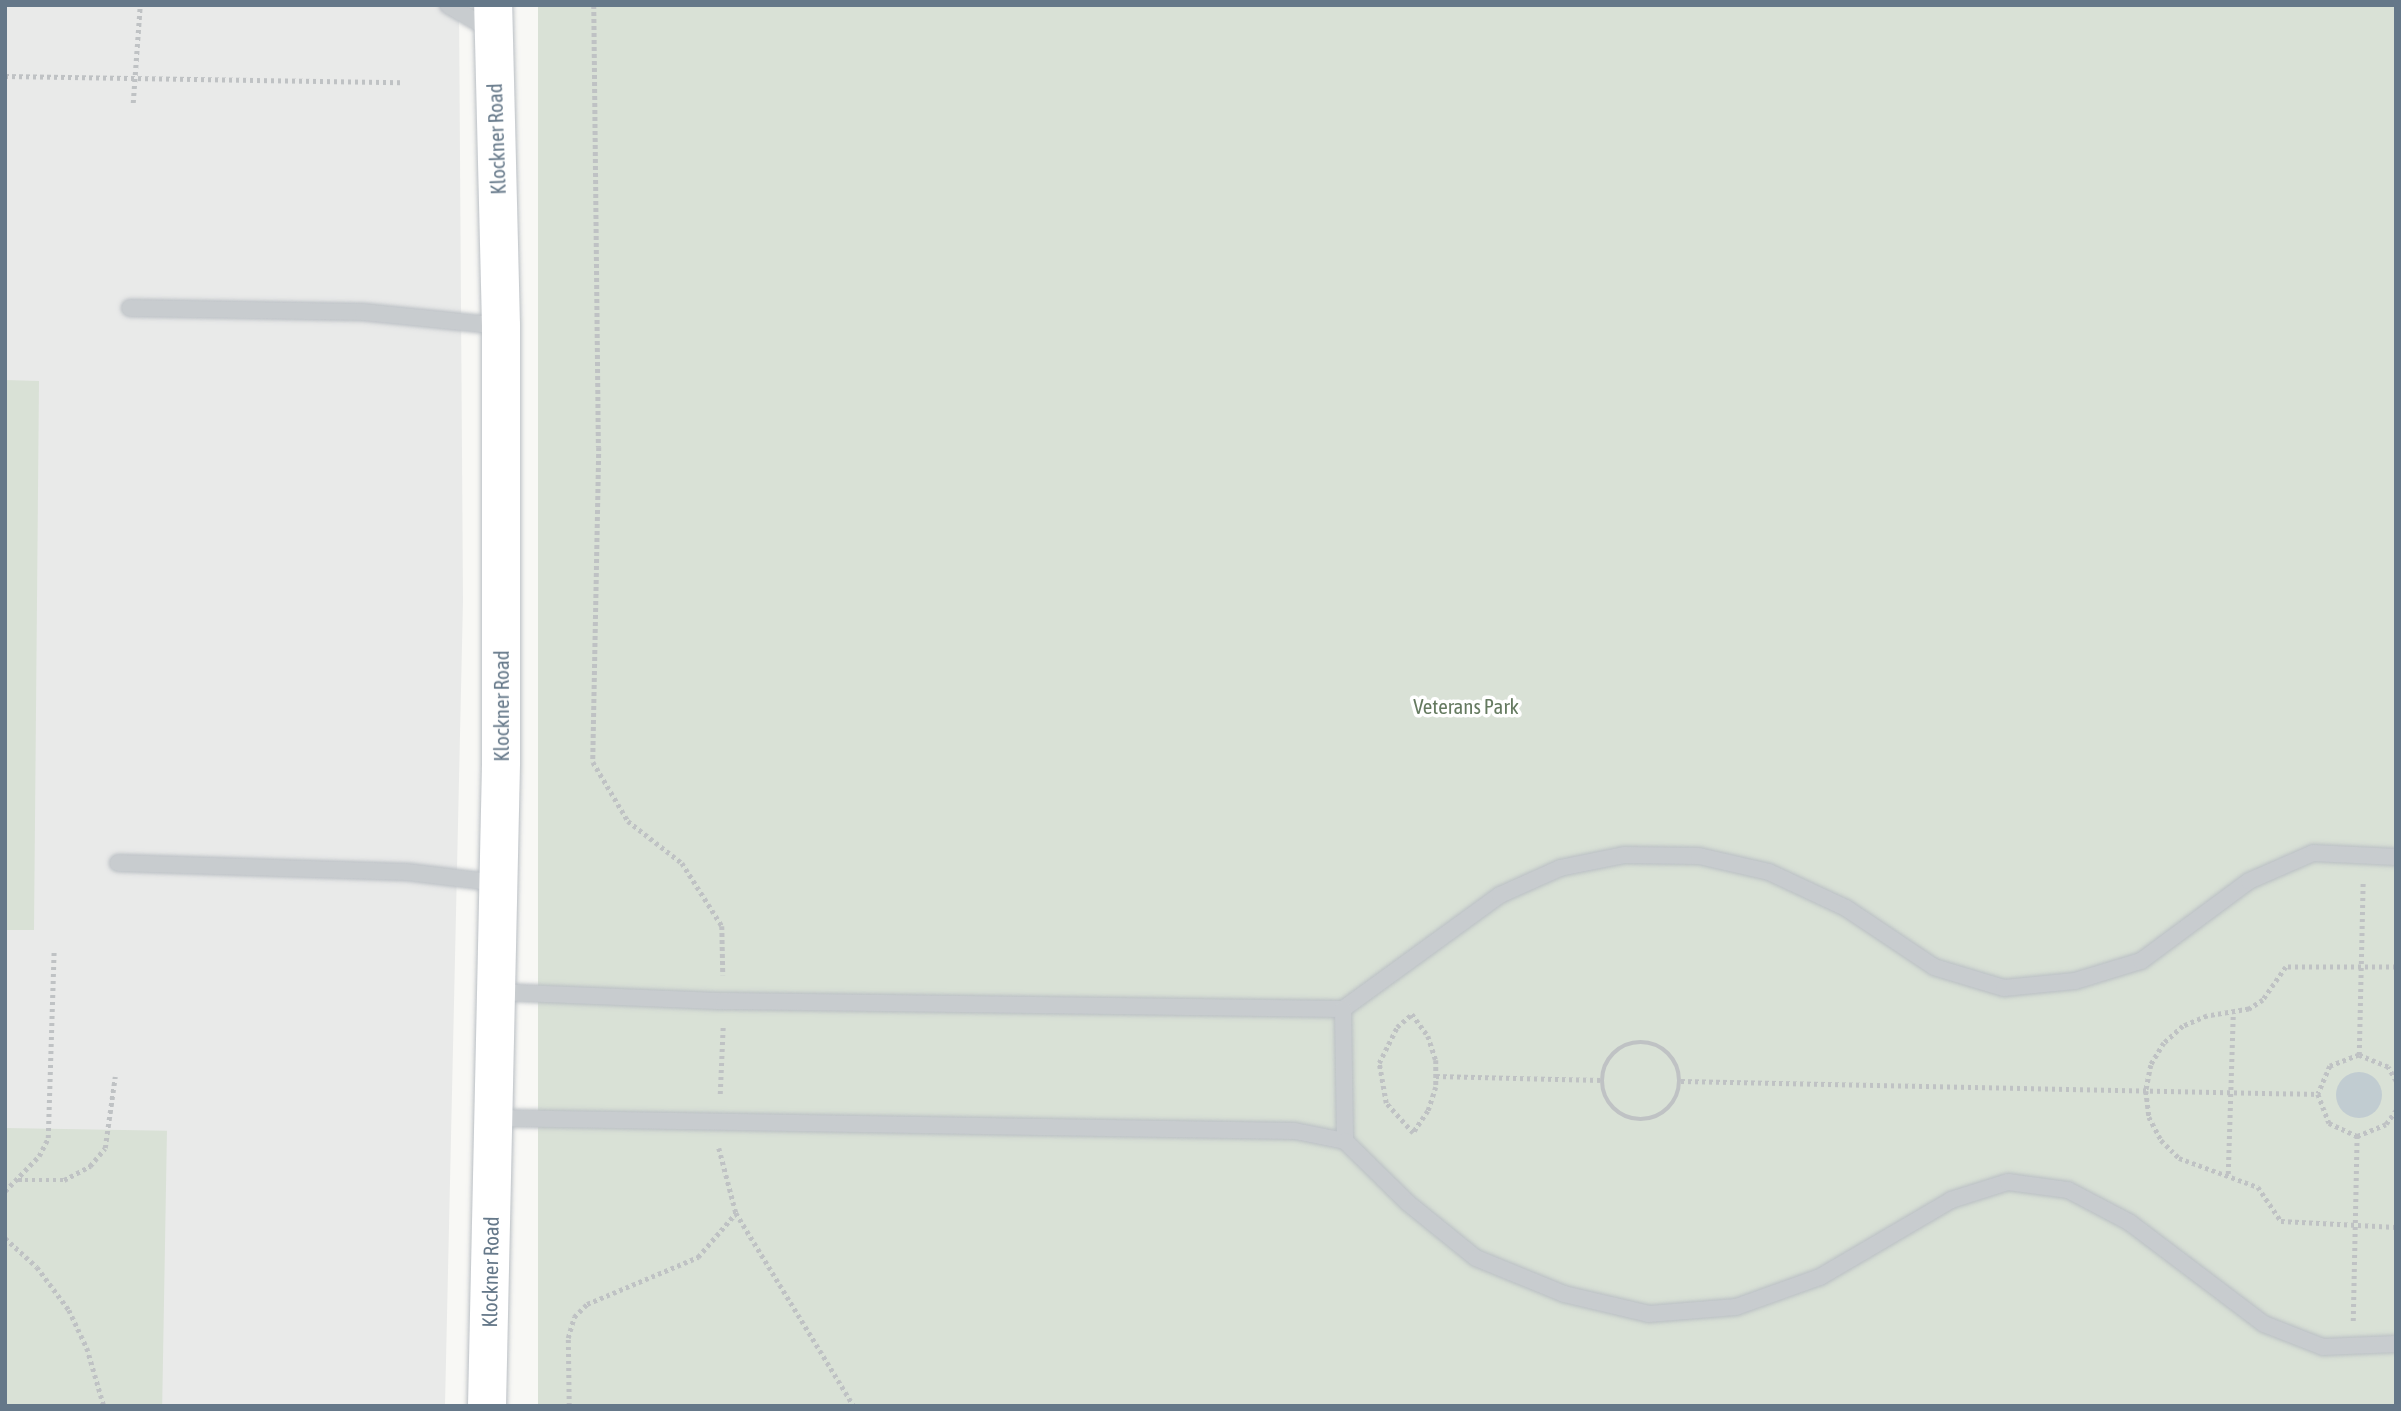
<!DOCTYPE html>
<html>
<head>
<meta charset="utf-8">
<style>
  body { margin:0 }
  #map { position:relative; width:2401px; height:1411px; overflow:hidden; background:#f8f8f5; font-family:"Asap Condensed",sans-serif }
  div>[style] { position:absolute }
  [style*='--x'] { left:calc(var(--x)*1px); top:calc(var(--y)*1px); width:calc(var(--w)*1px); rotate:calc(var(--a)*1deg) }
  .built>* { inset:0; background:#e9eae9 }
  .green>* { inset:0; background:#d9e1d6; transform-origin:0 0 }
  .water>* { inset:0; background:#c1ccd1 }
  .round { border-radius:50% }
  .path>* { height:4.5px; margin-top:-2.25px; transform-origin:0; background:repeating-linear-gradient(90deg,#bfc2c4 0 3.5px,transparent 0 7px) }
  .path>.ring { margin:-2.25px; padding:0; box-sizing:content-box; background:none; border:4.5px solid #bfc2c4; border-radius:50% }
  .roads { filter:drop-shadow(0 0 2px #babfc4) drop-shadow(0 0 2px #babfc4) }
  .lane>* { height:16px; margin:-8px; padding:0 8px; transform-origin:8px; border-radius:8px; background:#c8cccf }
  .secondary>* { height:38px; margin:-19px; padding:0 19px; transform-origin:19px; border-radius:19px; background:#fff }
  span { translate:-50% -50%; white-space:nowrap; text-align:center; line-height:1.15; -webkit-text-stroke:7px #fff; paint-order:stroke }
  .street-label { font-size:21px; color:#657889 }
  .park-label { font-size:21px; color:#657a60 }
  .frame { position:absolute; inset:0; border:7px solid #657889; pointer-events:none }
</style>
</head>
<body>
<div id="map">
  <div class="built">
    <div style="clip-path:polygon(5px 5px,459px 5px,463px 601px,445px 1406px,5px 1406px)"></div>
  </div>
  <div class="green">
    <div style="left:538px;top:5px;width:1858px;height:1401px"></div>
    <div style="clip-path:polygon(5px 380px,39px 381px,34px 930px,5px 930px)"></div>
    <div style="left:5px;top:1128px;width:162px;height:278px;rotate:1deg"></div>
  </div>
  <div class="water">
    <div class="round" style="left:2336px;top:1072px;width:46px;height:46px"></div>
  </div>
  <div class="path">
    <div style="--x:594;--y:5;--w:442;--a:89.4"></div>
    <div style="--x:599;--y:447;--w:315;--a:91.1"></div>
    <div style="--x:593;--y:762;--w:69;--a:59.3"></div>
    <div style="--x:628;--y:821;--w:68;--a:37.9"></div>
    <div style="--x:682;--y:863;--w:75;--a:57.6"></div>
    <div style="--x:722;--y:926;--w:49;--a:88.8"></div>
    <div style="--x:5;--y:76;--w:396;--a:0.9"></div>
    <div style="--x:133;--y:103;--w:98;--a:-85.9"></div>
    <div style="--x:2396;--y:967;--w:110;--a:180"></div>
    <div style="--x:2286;--y:967;--w:40;--a:124.9"></div>
    <div style="--x:2263;--y:1000;--w:17;--a:147"></div>
    <div style="--x:2249;--y:1009;--w:43;--a:170.5"></div>
    <div style="--x:2207;--y:1016;--w:26;--a:157"></div>
    <div style="--x:2183;--y:1026;--w:25;--a:138"></div>
    <div style="--x:2164;--y:1043;--w:26;--a:121"></div>
    <div style="--x:2151;--y:1065;--w:26;--a:101"></div>
    <div style="--x:2146;--y:1091;--w:26;--a:83"></div>
    <div style="--x:2149;--y:1117;--w:26;--a:62"></div>
    <div style="--x:2161;--y:1140;--w:25;--a:45"></div>
    <div style="--x:2179;--y:1158;--w:84;--a:20.2"></div>
    <div style="--x:2258;--y:1187;--w:41;--a:55.9"></div>
    <div style="--x:2281;--y:1221;--w:115;--a:3"></div>
    <div style="--x:1412;--y:1014;--w:27;--a:54"></div>
    <div style="--x:1428;--y:1036;--w:25;--a:72"></div>
    <div style="--x:1436;--y:1060;--w:27;--a:90"></div>
    <div style="--x:1436;--y:1087;--w:25;--a:108"></div>
    <div style="--x:1428;--y:1111;--w:27;--a:124"></div>
    <div style="--x:1413;--y:1133;--w:40;--a:-132"></div>
    <div style="--x:1386;--y:1103;--w:41;--a:-99.9"></div>
    <div style="--x:1379;--y:1063;--w:40;--a:-63.4"></div>
    <div style="--x:1397;--y:1027;--w:20;--a:-41"></div>
    <div class="ring" style="left:1602px;top:1042px;width:73.5px;height:73.5px"></div>
    <div style="--x:2359;--y:1055;--w:174;--a:-88.7"></div>
    <div style="--x:1436;--y:1076;--w:166;--a:1.4"></div>
    <div style="--x:1681;--y:1081;--w:637;--a:1.17"></div>
    <div style="--x:2396;--y:1081;--w:16;--a:-120"></div>
    <div style="--x:2388;--y:1067;--w:31;--a:-158"></div>
    <div style="--x:2359;--y:1055;--w:31;--a:159"></div>
    <div style="--x:2330;--y:1066;--w:30;--a:113"></div>
    <div style="--x:2318;--y:1094;--w:31;--a:69"></div>
    <div style="--x:2329;--y:1123;--w:31;--a:25"></div>
    <div style="--x:2357;--y:1136;--w:31;--a:-22"></div>
    <div style="--x:2386;--y:1124;--w:17;--a:-54"></div>
    <div style="--x:720;--y:1094;--w:68;--a:-87.5"></div>
    <div style="--x:719;--y:1148;--w:67;--a:75.3"></div>
    <div style="--x:736;--y:1213;--w:226;--a:58.6"></div>
    <div style="--x:2228;--y:1174;--w:160;--a:-88.2"></div>
    <div style="--x:18;--y:1180;--w:46;--a:0"></div>
    <div style="--x:64;--y:1180;--w:30;--a:-28"></div>
    <div style="--x:90;--y:1166;--w:23;--a:-50"></div>
    <div style="--x:105;--y:1148;--w:72;--a:-82"></div>
    <div style="--x:5;--y:1191;--w:49;--a:-45.8"></div>
    <div style="--x:39;--y:1156;--w:20;--a:-63"></div>
    <div style="--x:48;--y:1138;--w:186;--a:-88.2"></div>
    <div style="--x:5;--y:1238;--w:43;--a:42.2"></div>
    <div style="--x:37;--y:1267;--w:54;--a:53.3"></div>
    <div style="--x:69;--y:1310;--w:42;--a:64.7"></div>
    <div style="--x:87;--y:1348;--w:60;--a:73.7"></div>
    <div style="--x:2353;--y:1321;--w:185;--a:-88.8"></div>
    <div style="--x:569;--y:1406;--w:68;--a:-90.8"></div>
    <div style="--x:568;--y:1338;--w:22;--a:-74"></div>
    <div style="--x:574;--y:1317;--w:18;--a:-45"></div>
    <div style="--x:587;--y:1304;--w:121;--a:-22.9"></div>
    <div style="--x:698;--y:1257;--w:58;--a:-49.2"></div>
  </div>
  <div class="roads">
    <div class="lane">
      <div style="--x:448;--y:5;--w:50;--a:30.2"></div>
      <div style="--x:130;--y:308;--w:233;--a:1"></div>
      <div style="--x:363;--y:312;--w:139;--a:5.8"></div>
      <div style="--x:118;--y:863;--w:289;--a:1.8"></div>
      <div style="--x:407;--y:872;--w:92;--a:6.9"></div>
      <div style="--x:496;--y:992;--w:228;--a:2.3"></div>
      <div style="--x:724;--y:1001;--w:619;--a:0.74"></div>
      <div style="--x:1343;--y:1009;--w:194;--a:-36"></div>
      <div style="--x:1500;--y:895;--w:66;--a:-24.2"></div>
      <div style="--x:1560;--y:868;--w:65;--a:-11.5"></div>
      <div style="--x:1624;--y:855;--w:75;--a:0.8"></div>
      <div style="--x:1699;--y:856;--w:72;--a:12.9"></div>
      <div style="--x:1769;--y:872;--w:85;--a:25.1"></div>
      <div style="--x:1846;--y:908;--w:106;--a:33.8"></div>
      <div style="--x:1934;--y:967;--w:73;--a:16.7"></div>
      <div style="--x:2004;--y:988;--w:71;--a:-5.6"></div>
      <div style="--x:2075;--y:981;--w:69;--a:-16.9"></div>
      <div style="--x:2141;--y:961;--w:134;--a:-36.5"></div>
      <div style="--x:2249;--y:881;--w:70;--a:-23.6"></div>
      <div style="--x:2313;--y:853;--w:83;--a:2.8"></div>
      <div style="--x:1343;--y:1009;--w:132;--a:89.1"></div>
      <div style="--x:493;--y:1118;--w:802;--a:0.93"></div>
      <div style="--x:1295;--y:1131;--w:51;--a:11.3"></div>
      <div style="--x:1345;--y:1141;--w:88;--a:44.5"></div>
      <div style="--x:1408;--y:1203;--w:87;--a:39"></div>
      <div style="--x:1476;--y:1258;--w:95;--a:22.2"></div>
      <div style="--x:1564;--y:1294;--w:87;--a:13.2"></div>
      <div style="--x:1649;--y:1314;--w:87;--a:-4.6"></div>
      <div style="--x:1736;--y:1307;--w:89;--a:-19.7"></div>
      <div style="--x:1820;--y:1277;--w:152;--a:-30.4"></div>
      <div style="--x:1951;--y:1200;--w:60;--a:-17.5"></div>
      <div style="--x:2008;--y:1182;--w:61;--a:7.6"></div>
      <div style="--x:2068;--y:1190;--w:69;--a:27.7"></div>
      <div style="--x:2129;--y:1222;--w:169;--a:37.1"></div>
      <div style="--x:2264;--y:1324;--w:63;--a:21.3"></div>
      <div style="--x:2323;--y:1347;--w:73;--a:-2.4"></div>
    </div>
    <div class="secondary">
      <div style="--x:487;--y:1406;--w:644;--a:-88.75"></div>
      <div style="--x:501;--y:762;--w:436;--a:-90"></div>
      <div style="--x:501;--y:326;--w:321;--a:-91.4"></div>
    </div>
  </div>
  <div class="street-label">
    <span style="left:496px;top:139px;rotate:-92deg">Klockner Road</span>
    <span style="left:501px;top:706px;rotate:-90deg">Klockner Road</span>
    <span style="left:490px;top:1272px;rotate:-89deg">Klockner Road</span>
  </div>
  <div class="park-label">
    <span style="left:1466px;top:706px">Veterans Park</span>
  </div>
  <div class="frame"></div>
</div>
</body>
</html>
